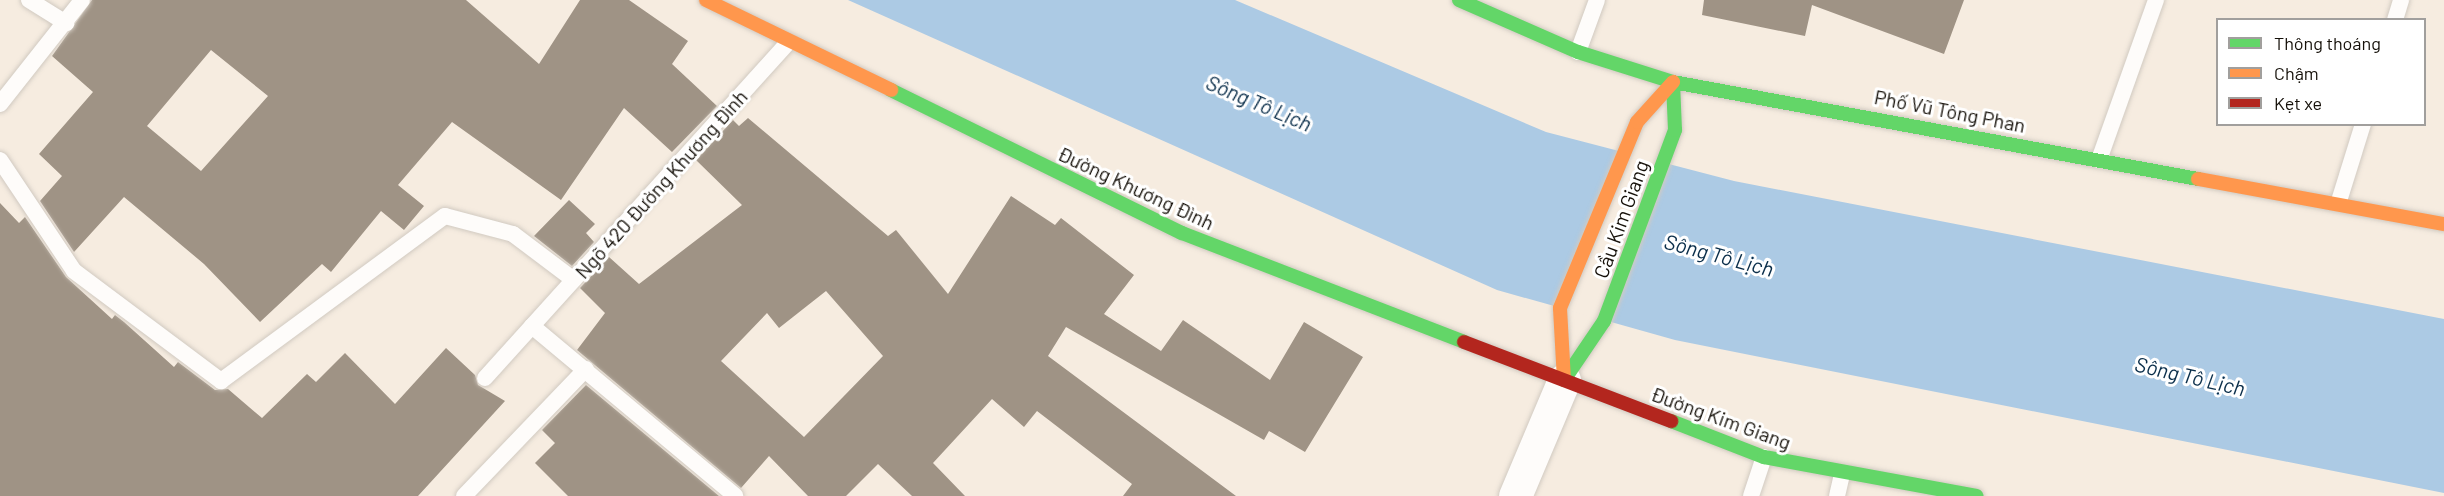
<!DOCTYPE html>
<html>
<head>
<meta charset="utf-8">
<style>
  body { margin:0 }
  #map { position:relative; width:2444px; height:496px; overflow:hidden; background:#f6ece0; font-family:Barlow,sans-serif }
  div>[style] { position:absolute }
  [style*='--x'] { left:calc(var(--x)*1px); top:calc(var(--y)*1px); width:calc(var(--w)*1px); rotate:calc(var(--a)*1deg) }
  .water>* { inset:0; background:#accae4 }
  .pier>* { inset:0; background:#f6ece0 }
  .building>* { inset:0; background:#9f9385 }
  .roads { filter:drop-shadow(0 0 2px #d1cac1) drop-shadow(0 0 2px #d1cac1) }
  .lane>* { height:16px; margin:-8px; padding:0 8px; transform-origin:8px; border-radius:8px; background:#fefcfa }
  .street>* { height:33px; margin:-16.5px; padding:0 16.5px; transform-origin:16.5px; border-radius:16.5px; background:#fefcfa }
  .fast>* { height:14px; margin:-7px; padding:0 7px; transform-origin:7px; border-radius:7px; background:#63d668 }
  .slow>* { height:14px; margin:-7px; padding:0 7px; transform-origin:7px; border-radius:7px; background:#ff974d }
  .jam>* { height:14px; margin:-7px; padding:0 7px; transform-origin:7px; border-radius:7px; background:#b3261e }
  span { translate:-50% -50%; white-space:nowrap; text-align:center; line-height:1.15; -webkit-text-stroke:6px #fff; paint-order:stroke }
  .street-label { font-size:20px; color:#151009 }
  .water-label { font-size:21px; color:#0a2e4a; font-style:italic }
  .legend { position:absolute; left:2216px; top:18px; width:210px; height:108px; box-sizing:border-box; background:#fff; border:2px solid #a19f9d; margin:0; padding:8px 10px; list-style:none; font-size:18px; color:#151009 }
  .legend li { display:flex; align-items:center; gap:12px; height:30px }
  .legend b { width:30px; border:2px solid #a19f9d }
</style>
</head>
<body>
<div id="map">
  <div class="water">
    <div style="clip-path:polygon(848px 0,1235px 0,1546px 132px,1734px 181px,2444px 319px,2444px 493px,1675px 340px,1497px 290px)"></div>
  </div>
  <div class="pier">
    <div style="clip-path:polygon(1625px 150px,1664px 160px,1604px 321px,1560px 308px)"></div>
  </div>
  <div class="building">
    <div style="clip-path:polygon(evenodd,92px 0,466px 0,539px 64px,580px 0,629px 0,688px 41px,672px 64px,717px 106px,672px 152px,624px 108px,561px 200px,452px 122px,398px 185px,424px 206px,404px 230px,381px 211px,331px 272px,322px 264px,260px 322px,204px 264px,124px 197px,74px 252px,40px 201px,62px 176px,39px 154px,93px 92px,52px 56px,92px 0,211px 50px,268px 96px,201px 171px,147px 126px,211px 50px)"></div>
    <div style="clip-path:polygon(1704px 0,1964px 0,1944px 54px,1812px 5px,1805px 36px,1702px 15px)"></div>
    <div style="clip-path:polygon(evenodd,748px 118px,888px 236px,896px 230px,948px 294px,1011px 196px,1055px 225px,1061px 218px,1134px 275px,1104px 314px,1161px 351px,1183px 320px,1270px 380px,1304px 322px,1363px 357px,1305px 452px,1269px 431px,1264px 440px,1066px 327px,1048px 356px,1236px 496px,1123px 496px,1132px 484px,1037px 411px,1024px 427px,992px 399px,933px 463px,965px 496px,912px 496px,878px 464px,846px 496px,808px 496px,769px 456px,741px 488px,577px 350px,605px 313px,580px 288px,609px 257px,639px 284px,742px 205px,696px 160px,733px 120px,739px 126px,748px 118px,826px 291px,883px 356px,804px 437px,721px 361px,767px 313px,779px 328px,826px 291px)"></div>
    <div style="clip-path:polygon(569px 200px,595px 224px,586px 233px,594px 242px,572px 266px,534px 236px)"></div>
    <div style="clip-path:polygon(0 203px,19px 223px,25px 217px,66px 277px,112px 319px,115px 315px,124px 322px,174px 367px,178px 362px,215px 390px,228px 389px,262px 418px,307px 374px,316px 382px,345px 353px,395px 404px,446px 348px,475px 375px,478px 385px,505px 401px,418px 496px,0 496px)"></div>
    <div style="clip-path:polygon(586px 385px,719px 496px,568px 496px,535px 463px,555px 443px,542px 430px)"></div>
  </div>
  <div class="roads">
    <div class="lane">
      <div style="--x:29;--y:0;--w:44;--a:31.9"></div>
      <div style="--x:2395;--y:20;--w:21;--a:-73"></div>
      <div style="--x:1578;--y:52;--w:55;--a:-69.9"></div>
      <div style="--x:0;--y:104;--w:132;--a:-51.7"></div>
      <div style="--x:0;--y:160;--w:133;--a:56.3"></div>
      <div style="--x:74;--y:271;--w:184;--a:36.8"></div>
      <div style="--x:221;--y:381;--w:278;--a:-36.4"></div>
      <div style="--x:445;--y:216;--w:70;--a:14.8"></div>
      <div style="--x:513;--y:234;--w:76;--a:37"></div>
      <div style="--x:2099;--y:160;--w:170;--a:-70.4"></div>
      <div style="--x:2339;--y:201;--w:81;--a:-72.7"></div>
      <div style="--x:532;--y:326;--w:265;--a:39.9"></div>
      <div style="--x:485;--y:378;--w:453;--a:-47.9"></div>
      <div style="--x:464;--y:496;--w:176;--a:-46.2"></div>
      <div style="--x:1751;--y:496;--w:41;--a:-71.6"></div>
      <div style="--x:1837;--y:496;--w:22;--a:-77"></div>
    </div>
    <div class="street">
      <div style="--x:1515;--y:496;--w:126;--a:-67.1"></div>
    </div>
    <div class="fast">
      <div style="--x:1459;--y:0;--w:130;--a:23.6"></div>
      <div style="--x:1578;--y:52;--w:100;--a:17.5"></div>
      <div style="--x:1673;--y:82;--w:534;--a:10.47"></div>
      <div style="--x:891;--y:90;--w:324;--a:26.2"></div>
      <div style="--x:1182;--y:233;--w:302;--a:21.1"></div>
      <div style="--x:1564;--y:380;--w:71;--a:-55.9"></div>
      <div style="--x:1604;--y:321;--w:204;--a:-69.6"></div>
      <div style="--x:1675;--y:130;--w:48;--a:-92.4"></div>
      <div style="--x:1671;--y:421;--w:100;--a:21.2"></div>
      <div style="--x:1764;--y:457;--w:216;--a:10.4"></div>
    </div>
    <div class="slow">
      <div style="--x:706;--y:0;--w:206;--a:25.9"></div>
      <div style="--x:2198;--y:179;--w:250;--a:10.4"></div>
      <div style="--x:1564;--y:380;--w:72;--a:-93.2"></div>
      <div style="--x:1560;--y:308;--w:201;--a:-67.5"></div>
      <div style="--x:1637;--y:122;--w:54;--a:-48"></div>
    </div>
    <div class="jam">
      <div style="--x:1464;--y:342;--w:222;--a:20.9"></div>
    </div>
  </div>
  <div class="street-label">
    <span style="left:1950px;top:111px;rotate:11deg">Phố Vũ Tông Phan</span>
    <span style="left:661px;top:184px;rotate:-48deg">Ngõ 420 Đường Khương Đình</span>
    <span style="left:1136px;top:188px;rotate:25deg">Đường Khương Đình</span>
    <span style="left:1621px;top:219px;rotate:-70deg">Cầu Kim Giang</span>
    <span style="left:1721px;top:418px;rotate:20deg">Đường Kim Giang</span>
  </div>
  <div class="water-label">
    <span style="left:1259px;top:103px;rotate:23deg">Sông Tô Lịch</span>
    <span style="left:1719px;top:255px;rotate:15deg">Sông Tô Lịch</span>
    <span style="left:2190px;top:376px;rotate:13deg">Sông Tô Lịch</span>
  </div>
  <ul class="legend">
  <li><b style="height:8px;background:#63d668"></b>Thông thoáng</li>
  <li><b style="height:8px;background:#ff974d"></b>Chậm</li>
  <li><b style="height:8px;background:#b3261e"></b>Kẹt xe</li>
  </ul>
</div>
</body>
</html>
